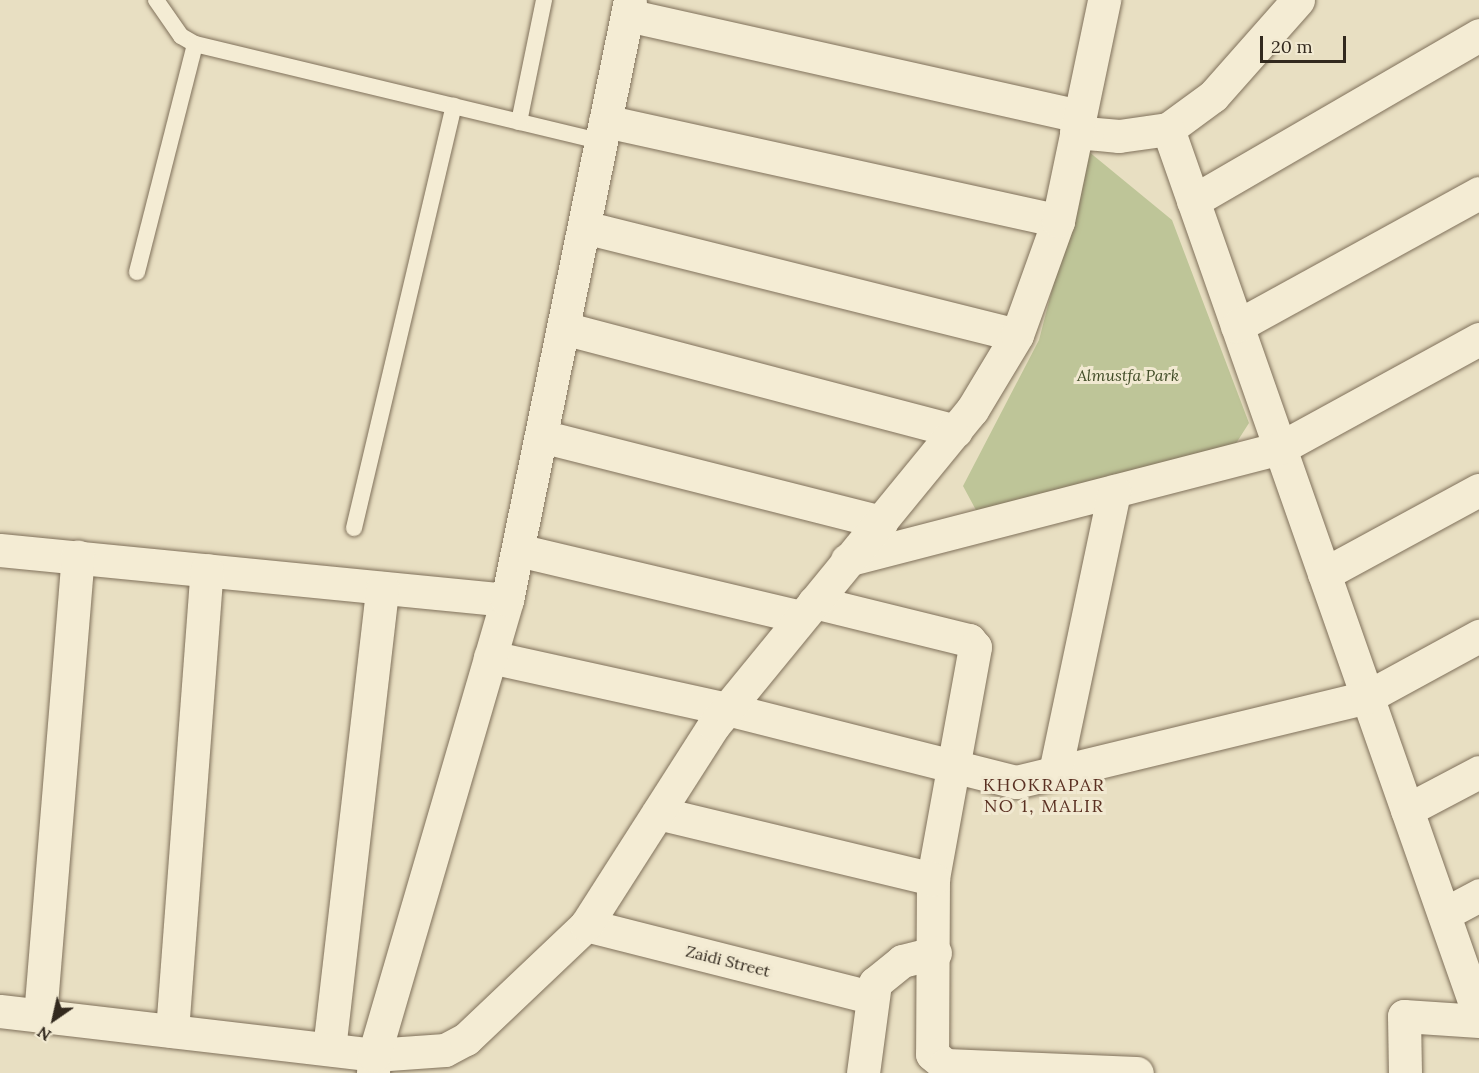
<!DOCTYPE html>
<html>
<head>
<meta charset="utf-8">
<style>
  body { margin:0 }
  #map { position:relative; width:1479px; height:1073px; overflow:hidden; background:#e8dfc2; font-family:Lora,serif }
  div>[style] { position:absolute }
  [style*='--x'] { left:calc(var(--x)*1px); top:calc(var(--y)*1px); width:calc(var(--w)*1px); rotate:calc(var(--a)*1deg) }
  .green>* { inset:0; background:#bec598 }
  .roads { filter:drop-shadow(0 0 2px #80715b) drop-shadow(0 0 2px #80715b) }
  .service>* { height:16px; margin:-8px; padding:0 8px; transform-origin:8px; border-radius:8px; background:#f4ecd4 }
  .minor>* { height:33px; margin:-16.5px; padding:0 16.5px; transform-origin:16.5px; border-radius:16.5px; background:#f4ecd4 }
  .tertiary>* { height:33px; margin:-16.5px; padding:0 16.5px; transform-origin:16.5px; border-radius:16.5px; background:#f4ecd4 }
  span { translate:-50% -50%; white-space:nowrap; text-align:center; line-height:1.15; -webkit-text-stroke:6px #f1e9d1; paint-order:stroke }
  .park-label { font-size:16px; color:#414c27; font-style:italic }
  .street-label { font-size:16px; color:#32291e }
  .neighbourhood-label { font-size:18px; color:#5a3022; letter-spacing:1.5px }
  .north { position:absolute; left:24px; top:989px; width:60px; height:60px; -webkit-text-stroke:4px #f1e9d1; paint-order:stroke; rotate:214deg; font-size:16px; font-weight:700; line-height:24px; text-align:center; color:#32291e }
  .north::after { content:''; display:block; margin:auto; width:21px; height:27px; background:#32291e; clip-path:polygon(50% 0,100% 100%,50% 72%,0 100%) }
  .scale { position:absolute; left:1260px; top:36px; width:86px; height:27px; box-sizing:border-box; border:3px solid #32291e; border-top:0; padding-left:8px; font-size:18px; line-height:21px; white-space:nowrap; color:#32291e; -webkit-text-stroke:4px #f1e9d1; paint-order:stroke }
</style>
</head>
<body>
<div id="map">
  <div class="green">
    <div style="clip-path:polygon(1088px 151px,1172px 220px,1249px 423px,1235px 445px,977px 512px,963px 486px,1039px 340px)"></div>
  </div>
  <div class="roads">
    <div class="service">
      <div style="--x:156;--y:0;--w:44;--a:55.2"></div>
      <div style="--x:181;--y:36;--w:16;--a:30"></div>
      <div style="--x:195;--y:44;--w:416;--a:13.5"></div>
      <div style="--x:519;--y:122;--w:125;--a:-78.4"></div>
      <div style="--x:137;--y:272;--w:235;--a:-75.7"></div>
      <div style="--x:354;--y:528;--w:434;--a:-76.7"></div>
    </div>
    <div class="minor">
      <div style="--x:1298;--y:0;--w:128;--a:131.5"></div>
      <div style="--x:1213;--y:96;--w:56;--a:143.7"></div>
      <div style="--x:1168;--y:129;--w:939;--a:70.66"></div>
      <div style="--x:627;--y:15;--w:464;--a:12.6"></div>
      <div style="--x:605;--y:121;--w:464;--a:12.4"></div>
      <div style="--x:1076;--y:132;--w:43;--a:5.3"></div>
      <div style="--x:1119;--y:136;--w:49;--a:-8.1"></div>
      <div style="--x:1193;--y:201;--w:331;--a:-30.1"></div>
      <div style="--x:584;--y:227;--w:446;--a:14"></div>
      <div style="--x:1237;--y:326;--w:276;--a:-28.8"></div>
      <div style="--x:563;--y:328;--w:406;--a:14.7"></div>
      <div style="--x:541;--y:436;--w:351;--a:14.2"></div>
      <div style="--x:0;--y:550;--w:509;--a:5.63"></div>
      <div style="--x:518;--y:550;--w:291;--a:13.3"></div>
      <div style="--x:847;--y:560;--w:447;--a:-14.5"></div>
      <div style="--x:1280;--y:448;--w:227;--a:-28.7"></div>
      <div style="--x:1324;--y:574;--w:176;--a:-28.5"></div>
      <div style="--x:814;--y:602;--w:160;--a:13.8"></div>
      <div style="--x:969;--y:640;--w:9;--a:49"></div>
      <div style="--x:975;--y:647;--w:236;--a:100.3"></div>
      <div style="--x:933;--y:879;--w:175;--a:90.3"></div>
      <div style="--x:932;--y:1054;--w:17;--a:40"></div>
      <div style="--x:945;--y:1065;--w:192;--a:2.4"></div>
      <div style="--x:490;--y:657;--w:243;--a:12.4"></div>
      <div style="--x:727;--y:709;--w:298;--a:14.2"></div>
      <div style="--x:1016;--y:782;--w:361;--a:-13.6"></div>
      <div style="--x:1367;--y:697;--w:128;--a:-28.6"></div>
      <div style="--x:1055;--y:772;--w:287;--a:-78.1"></div>
      <div style="--x:1407;--y:810;--w:81;--a:-27.8"></div>
      <div style="--x:658;--y:813;--w:283;--a:13.5"></div>
      <div style="--x:1444;--y:914;--w:40;--a:-28"></div>
      <div style="--x:586;--y:925;--w:294;--a:14.2"></div>
      <div style="--x:40;--y:1016;--w:461;--a:-85.3"></div>
      <div style="--x:172;--y:1031;--w:462;--a:-85.7"></div>
      <div style="--x:329;--y:1049;--w:464;--a:-83.4"></div>
      <div style="--x:374;--y:1055;--w:71;--a:-4"></div>
      <div style="--x:445;--y:1050;--w:24;--a:-28"></div>
      <div style="--x:466;--y:1039;--w:166;--a:-43.5"></div>
      <div style="--x:586;--y:925;--w:237;--a:-57.4"></div>
      <div style="--x:714;--y:725;--w:407;--a:-50.7"></div>
      <div style="--x:972;--y:410;--w:87;--a:-59"></div>
      <div style="--x:1017;--y:335;--w:121;--a:-70.2"></div>
      <div style="--x:1058;--y:221;--w:226;--a:-78.2"></div>
      <div style="--x:863;--y:1073;--w:91;--a:-82.4"></div>
      <div style="--x:875;--y:983;--w:35;--a:-39"></div>
      <div style="--x:902;--y:961;--w:34;--a:-14"></div>
      <div style="--x:1405;--y:1073;--w:57;--a:-91"></div>
      <div style="--x:1404;--y:1016;--w:75;--a:3.8"></div>
    </div>
    <div class="tertiary">
      <div style="--x:0;--y:1011;--w:377;--a:6.7"></div>
      <div style="--x:373;--y:1073;--w:18;--a:-87"></div>
      <div style="--x:374;--y:1055;--w:474;--a:-73.7"></div>
      <div style="--x:507;--y:600;--w:612;--a:-78.41"></div>
    </div>
  </div>
  <div class="park-label">
    <span style="left:1128px;top:375px">Almustfa Park</span>
  </div>
  <div class="street-label">
    <span style="left:728px;top:961px;rotate:14deg">Zaidi Street</span>
  </div>
  <div class="neighbourhood-label">
    <span style="left:1044px;top:796px">KHOKRAPAR<br>NO 1, MALIR</span>
  </div>
  <div class="north">N</div>
  <div class="scale">20 m</div>
</div>
</body>
</html>
